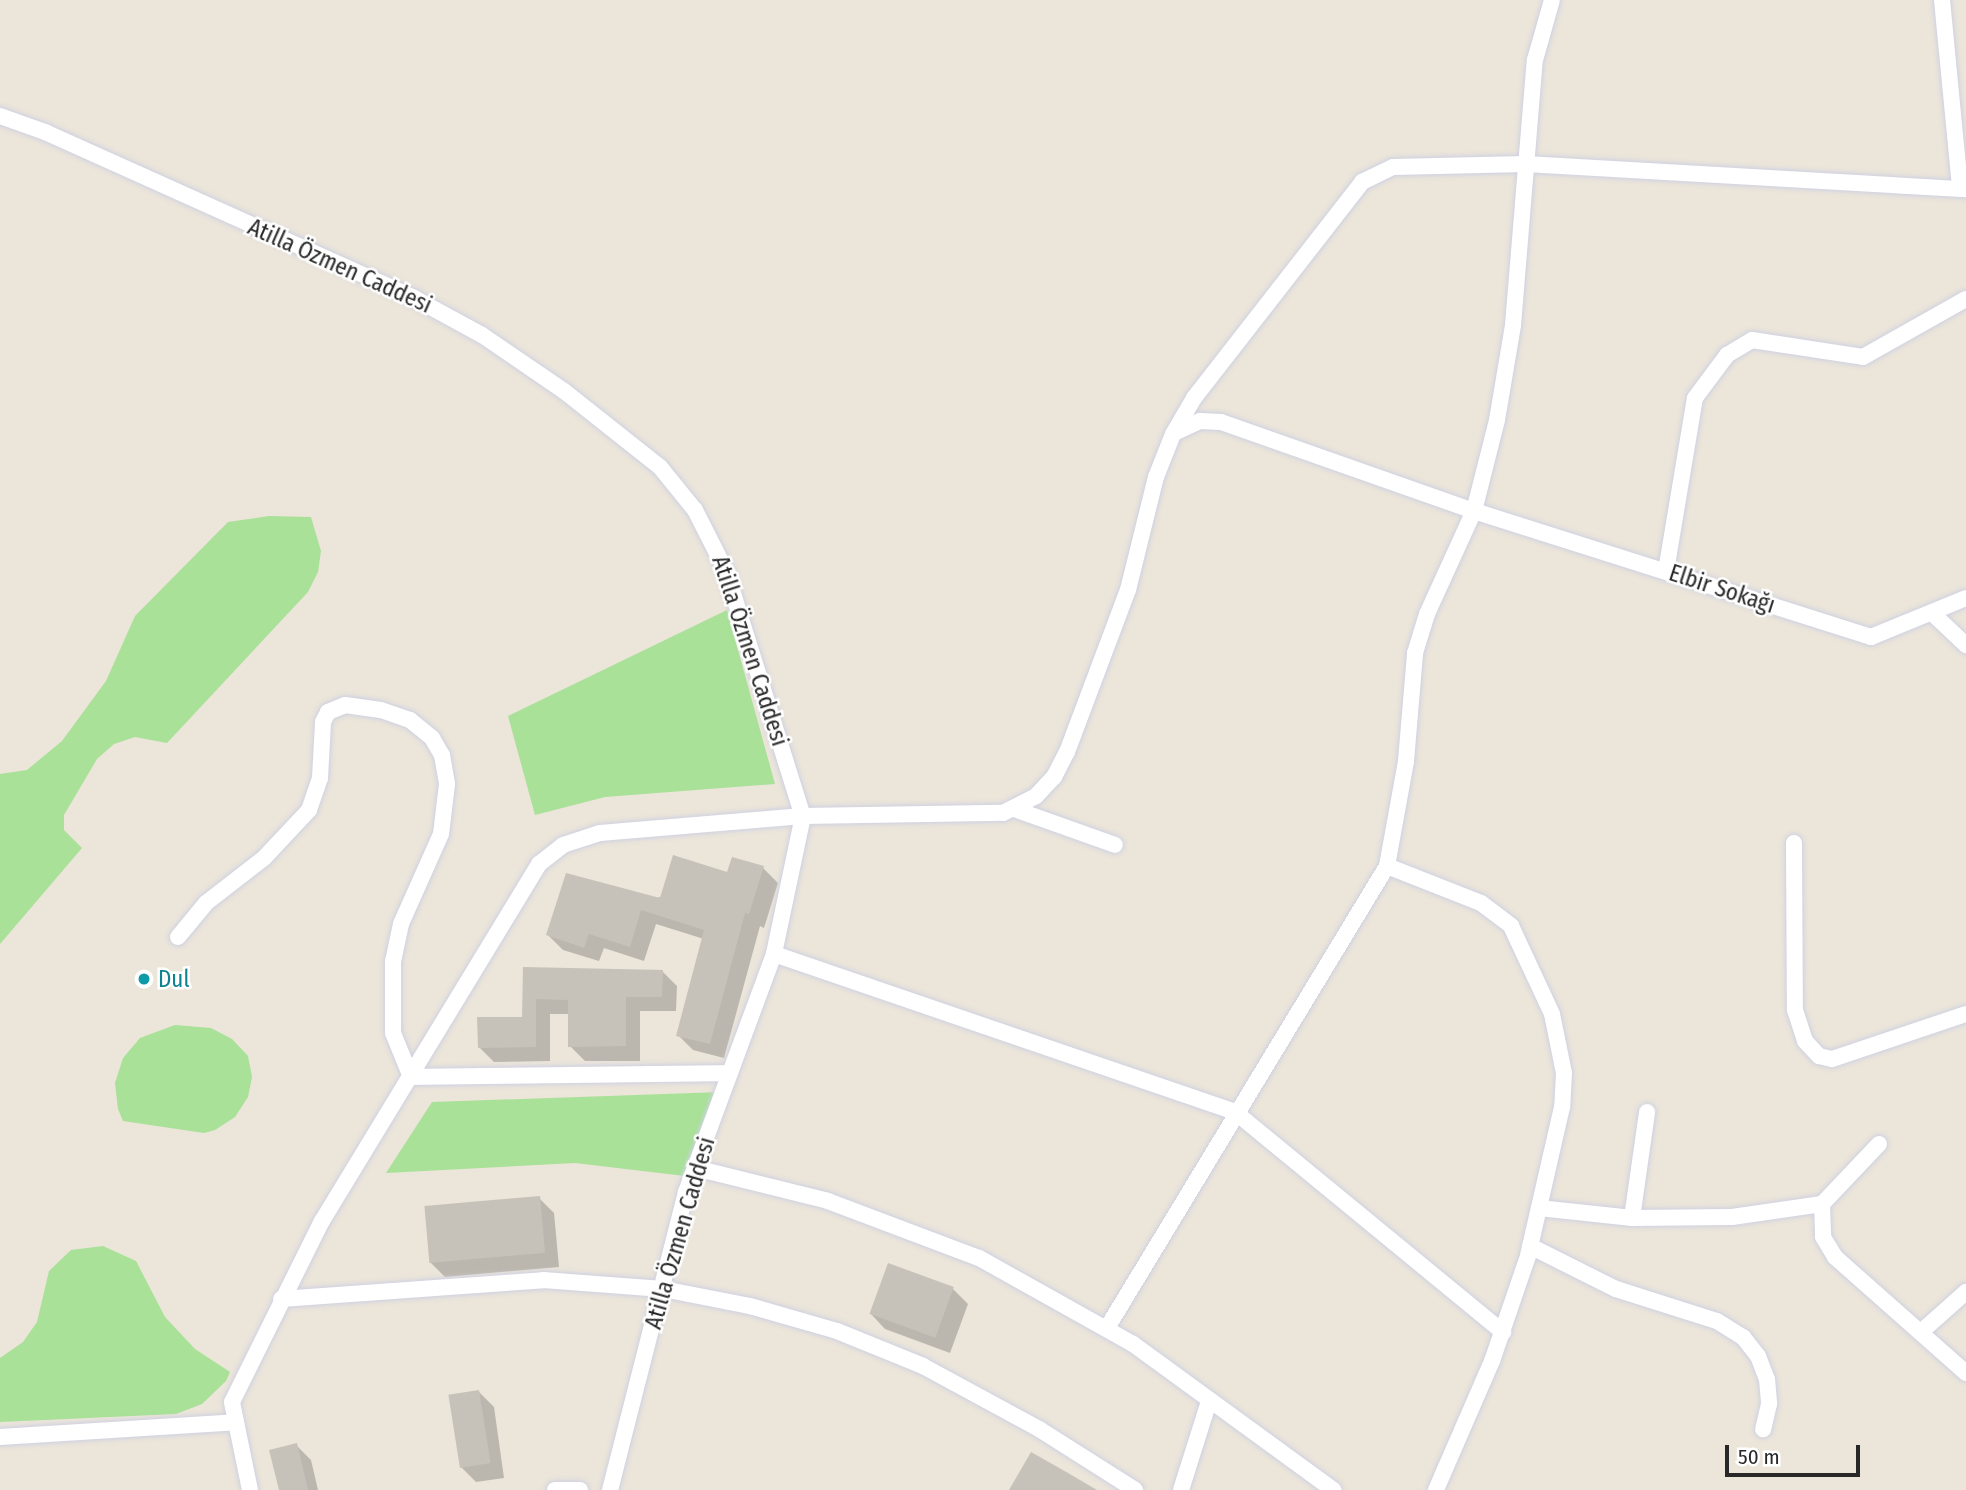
<!DOCTYPE html>
<html>
<head>
<meta charset="utf-8">
<style>
  body { margin:0 }
  #map { position:relative; width:1966px; height:1490px; overflow:hidden; background:#ebe5da; font-family:"Fira Sans Condensed",sans-serif }
  div>[style] { position:absolute }
  [style*='--x'] { left:calc(var(--x)*1px); top:calc(var(--y)*1px); width:calc(var(--w)*1px); rotate:calc(var(--a)*1deg) }
  .green>* { inset:0; background:#a8e197 }
  .shadow>* { inset:0; background:#0003 }
  .building>* { inset:0; background:#c6c2ba; transform-origin:0 0 }
  .roads { filter:drop-shadow(0 0 2px #cfd1e1) drop-shadow(0 0 2px #cfd1e1) }
  .minor>* { height:16px; margin:-8px; padding:0 8px; transform-origin:8px; border-radius:8px; background:#fff }
  .dots>* { width:19px; height:19px; translate:-50% -50%; box-sizing:border-box; border:4px solid #fff; border-radius:50% }
  span { translate:-50% -50%; white-space:nowrap; text-align:center; line-height:1.15; -webkit-text-stroke:5px #fff; paint-order:stroke }
  .street-label { font-size:23px; color:#282828 }
  .culture-label { font-size:23px; color:#0d838f }
  .left { translate:0 -50%; text-align:left }
  .scale { position:absolute; left:1725px; top:1445px; width:135px; height:32px; box-sizing:border-box; border:4px solid #282828; border-top:0; padding-left:9px; font-size:21px; line-height:24px; white-space:nowrap; color:#282828; -webkit-text-stroke:5px #fff; paint-order:stroke }
</style>
</head>
<body>
<div id="map">
  <div class="green">
    <div style="clip-path:polygon(269px 516px,311px 517px,321px 551px,318px 572px,308px 592px,167px 743px,135px 737px,114px 744px,97px 759px,64px 815px,64px 830px,82px 848px,0 944px,0 774px,27px 770px,62px 741px,106px 681px,135px 616px,228px 522px)"></div>
    <div style="clip-path:polygon(727px 610px,775px 784px,605px 797px,535px 815px,508px 716px)"></div>
    <div style="clip-path:polygon(175px 1025px,211px 1028px,232px 1039px,248px 1056px,252px 1077px,248px 1097px,235px 1117px,215px 1130px,204px 1133px,123px 1121px,118px 1109px,115px 1083px,123px 1058px,140px 1038px)"></div>
    <div style="clip-path:polygon(722px 1092px,685px 1176px,575px 1163px,386px 1173px,432px 1102px)"></div>
    <div style="clip-path:polygon(103px 1246px,136px 1261px,165px 1317px,195px 1349px,230px 1372px,226px 1381px,202px 1404px,176px 1414px,0 1422px,0 1358px,23px 1342px,37px 1322px,49px 1271px,71px 1250px)"></div>
  </div>
  <div class="shadow">
    <div style="clip-path:polygon(763px 868px,778px 883px,764px 928px,760px 926px,724px 1058px,693px 1050px,678px 1035px,704px 939px,656px 924px,644px 961px,604px 948px,599px 961px,563px 950px,548px 935px,728px 874px)"></div>
    <div style="clip-path:polygon(524px 969px,662px 971px,677px 986px,676px 1011px,640px 1011px,640px 1061px,585px 1061px,570px 1046px,570px 1014px,550px 1014px,550px 1061px,494px 1062px,479px 1047px,524px 1018px)"></div>
    <div style="clip-path:polygon(539px 1198px,554px 1213px,559px 1267px,445px 1277px,430px 1262px)"></div>
    <div style="clip-path:polygon(953px 1289px,968px 1304px,950px 1353px,885px 1329px,871px 1314px)"></div>
    <div style="clip-path:polygon(479px 1392px,494px 1407px,504px 1478px,476px 1482px,461px 1467px)"></div>
    <div style="clip-path:polygon(296px 1445px,311px 1460px,318px 1490px,281px 1490px)"></div>
  </div>
  <div class="building">
    <div style="clip-path:polygon(673px 855px,727px 872px,732px 857px,764px 866px,749px 914px,745px 913px,710px 1044px,676px 1036px,704px 930px,641px 910px,630px 947px,589px 934px,584px 948px,546px 935px,566px 873px,660px 898px)"></div>
    <div style="clip-path:polygon(523px 967px,663px 970px,662px 997px,626px 997px,626px 1046px,568px 1047px,568px 1000px,536px 999px,536px 1047px,478px 1048px,477px 1017px,522px 1017px)"></div>
    <div style="left:540px;top:1196px;width:57px;height:116px;rotate:85deg"></div>
    <div style="left:888px;top:1263px;width:70px;height:54px;rotate:20deg"></div>
    <div style="left:479px;top:1390px;width:74px;height:31px;rotate:81deg"></div>
    <div style="clip-path:polygon(297px 1443px,308px 1490px,279px 1490px,269px 1450px)"></div>
    <div style="clip-path:polygon(1031px 1452px,1068px 1473px,1097px 1490px,1009px 1490px)"></div>
  </div>
  <div class="roads">
    <div class="minor">
      <div style="--x:1942;--y:0;--w:189;--a:84.5"></div>
      <div style="--x:0;--y:116;--w:48;--a:19.6"></div>
      <div style="--x:45;--y:132;--w:405;--a:24.2"></div>
      <div style="--x:414;--y:298;--w:77;--a:28.6"></div>
      <div style="--x:482;--y:335;--w:99;--a:34.3"></div>
      <div style="--x:564;--y:391;--w:122;--a:38.4"></div>
      <div style="--x:660;--y:467;--w:55;--a:50.9"></div>
      <div style="--x:695;--y:510;--w:68;--a:63.1"></div>
      <div style="--x:726;--y:571;--w:257;--a:72.6"></div>
      <div style="--x:803;--y:816;--w:141;--a:101.9"></div>
      <div style="--x:774;--y:954;--w:254;--a:110.3"></div>
      <div style="--x:686;--y:1192;--w:308;--a:104.3"></div>
      <div style="--x:1174;--y:433;--w:29;--a:-25"></div>
      <div style="--x:1200;--y:421;--w:21;--a:3"></div>
      <div style="--x:1221;--y:422;--w:268;--a:19.4"></div>
      <div style="--x:1474;--y:511;--w:417;--a:17.6"></div>
      <div style="--x:1871;--y:637;--w:103;--a:-22.3"></div>
      <div style="--x:1666;--y:571;--w:175;--a:-80.5"></div>
      <div style="--x:1695;--y:398;--w:54;--a:-53.3"></div>
      <div style="--x:1727;--y:355;--w:29;--a:-31"></div>
      <div style="--x:1752;--y:340;--w:112;--a:8.7"></div>
      <div style="--x:1863;--y:357;--w:118;--a:-29.4"></div>
      <div style="--x:1932;--y:613;--w:47;--a:43.3"></div>
      <div style="--x:1014;--y:809;--w:107;--a:19.6"></div>
      <div style="--x:1794;--y:843;--w:167;--a:89.7"></div>
      <div style="--x:1795;--y:1010;--w:33;--a:72"></div>
      <div style="--x:1805;--y:1041;--w:21;--a:47"></div>
      <div style="--x:1819;--y:1056;--w:13;--a:13"></div>
      <div style="--x:1832;--y:1059;--w:141;--a:-18.6"></div>
      <div style="--x:1387;--y:866;--w:101;--a:21.5"></div>
      <div style="--x:1481;--y:903;--w:38;--a:37"></div>
      <div style="--x:1511;--y:926;--w:97;--a:65"></div>
      <div style="--x:1552;--y:1014;--w:60;--a:78.5"></div>
      <div style="--x:1564;--y:1073;--w:34;--a:93"></div>
      <div style="--x:1562;--y:1107;--w:153;--a:102.9"></div>
      <div style="--x:1528;--y:1256;--w:111;--a:108.9"></div>
      <div style="--x:1492;--y:1361;--w:141;--a:113.5"></div>
      <div style="--x:178;--y:937;--w:44;--a:-50.5"></div>
      <div style="--x:206;--y:903;--w:73;--a:-37.8"></div>
      <div style="--x:264;--y:858;--w:66;--a:-46.8"></div>
      <div style="--x:309;--y:810;--w:34;--a:-71"></div>
      <div style="--x:320;--y:778;--w:56;--a:-86.9"></div>
      <div style="--x:323;--y:722;--w:11;--a:-63"></div>
      <div style="--x:328;--y:712;--w:18;--a:-22"></div>
      <div style="--x:345;--y:705;--w:36;--a:8"></div>
      <div style="--x:381;--y:710;--w:31;--a:19"></div>
      <div style="--x:410;--y:720;--w:28;--a:39"></div>
      <div style="--x:432;--y:738;--w:20;--a:60"></div>
      <div style="--x:442;--y:755;--w:29;--a:80"></div>
      <div style="--x:447;--y:784;--w:50;--a:96.8"></div>
      <div style="--x:441;--y:834;--w:98;--a:114"></div>
      <div style="--x:401;--y:924;--w:38;--a:102"></div>
      <div style="--x:393;--y:961;--w:72;--a:90"></div>
      <div style="--x:393;--y:1033;--w:48;--a:67.8"></div>
      <div style="--x:411;--y:1077;--w:319;--a:-0.7"></div>
      <div style="--x:774;--y:954;--w:487;--a:18.9"></div>
      <div style="--x:1235;--y:1112;--w:347;--a:39.4"></div>
      <div style="--x:1879;--y:1144;--w:83;--a:133.5"></div>
      <div style="--x:1822;--y:1204;--w:33;--a:88"></div>
      <div style="--x:1823;--y:1237;--w:23;--a:59"></div>
      <div style="--x:1835;--y:1257;--w:175;--a:41.5"></div>
      <div style="--x:695;--y:1168;--w:137;--a:13.9"></div>
      <div style="--x:828;--y:1201;--w:161;--a:20.7"></div>
      <div style="--x:979;--y:1258;--w:176;--a:29.2"></div>
      <div style="--x:1133;--y:1344;--w:248;--a:36.1"></div>
      <div style="--x:1539;--y:1208;--w:94;--a:6.1"></div>
      <div style="--x:1632;--y:1218;--w:100;--a:-0.6"></div>
      <div style="--x:1732;--y:1217;--w:91;--a:-8.2"></div>
      <div style="--x:1632;--y:1218;--w:107;--a:-81.9"></div>
      <div style="--x:1530;--y:1246;--w:96;--a:26.6"></div>
      <div style="--x:1616;--y:1289;--w:106;--a:17.6"></div>
      <div style="--x:1717;--y:1321;--w:31;--a:32"></div>
      <div style="--x:1743;--y:1337;--w:24;--a:52"></div>
      <div style="--x:1758;--y:1356;--w:25;--a:69"></div>
      <div style="--x:1767;--y:1379;--w:25;--a:85"></div>
      <div style="--x:1769;--y:1404;--w:26;--a:103"></div>
      <div style="--x:281;--y:1299;--w:263;--a:-4.1"></div>
      <div style="--x:543;--y:1280;--w:120;--a:4.3"></div>
      <div style="--x:663;--y:1289;--w:89;--a:11.1"></div>
      <div style="--x:750;--y:1306;--w:91;--a:16"></div>
      <div style="--x:837;--y:1331;--w:93;--a:22.1"></div>
      <div style="--x:923;--y:1366;--w:132;--a:28.5"></div>
      <div style="--x:1039;--y:1429;--w:114;--a:32.4"></div>
      <div style="--x:1107;--y:1328;--w:540;--a:-58.78"></div>
      <div style="--x:1387;--y:866;--w:107;--a:-79.7"></div>
      <div style="--x:1406;--y:761;--w:108;--a:-85.2"></div>
      <div style="--x:1415;--y:653;--w:41;--a:-72.9"></div>
      <div style="--x:1427;--y:614;--w:113;--a:-65.5"></div>
      <div style="--x:1474;--y:511;--w:94;--a:-75.8"></div>
      <div style="--x:1497;--y:420;--w:96;--a:-80.4"></div>
      <div style="--x:1513;--y:325;--w:266;--a:-85.3"></div>
      <div style="--x:1535;--y:60;--w:62;--a:-74.2"></div>
      <div style="--x:1922;--y:1331;--w:59;--a:-41.6"></div>
      <div style="--x:0;--y:1437;--w:236;--a:-3.6"></div>
      <div style="--x:250;--y:1490;--w:90;--a:-101.6"></div>
      <div style="--x:232;--y:1402;--w:202;--a:-63.6"></div>
      <div style="--x:322;--y:1221;--w:418;--a:-58.7"></div>
      <div style="--x:539;--y:864;--w:31;--a:-38"></div>
      <div style="--x:563;--y:845;--w:39;--a:-18"></div>
      <div style="--x:600;--y:833;--w:204;--a:-4.8"></div>
      <div style="--x:803;--y:816;--w:200;--a:-0.9"></div>
      <div style="--x:1003;--y:813;--w:37;--a:-27"></div>
      <div style="--x:1036;--y:796;--w:26;--a:-47"></div>
      <div style="--x:1054;--y:777;--w:28;--a:-63"></div>
      <div style="--x:1067;--y:752;--w:173;--a:-69.4"></div>
      <div style="--x:1128;--y:590;--w:116;--a:-76.1"></div>
      <div style="--x:1156;--y:477;--w:46;--a:-68.4"></div>
      <div style="--x:1173;--y:434;--w:42;--a:-59.7"></div>
      <div style="--x:1194;--y:398;--w:274;--a:-52.1"></div>
      <div style="--x:1362;--y:182;--w:34;--a:-26"></div>
      <div style="--x:1393;--y:167;--w:133;--a:-1.3"></div>
      <div style="--x:1526;--y:164;--w:441;--a:3.3"></div>
      <div style="--x:555;--y:1490;--w:25;--a:0"></div>
      <div style="--x:1181;--y:1490;--w:93;--a:-72.5"></div>
    </div>
  </div>
  <div class="dots">
    <div style="left:144px;top:979px;background:#0f9aa8"></div>
  </div>
  <div class="street-label">
    <span style="left:340px;top:266px;rotate:24deg">Atilla Özmen Caddesi</span>
    <span style="left:1722px;top:589px;rotate:18deg">Elbir Sokağı</span>
    <span style="left:750px;top:651px;rotate:72deg">Atilla Özmen Caddesi</span>
    <span style="left:680px;top:1233px;rotate:-74deg">Atilla Özmen Caddesi</span>
  </div>
  <div class="culture-label">
    <span class="left" style="left:158px;top:979px">Dul</span>
  </div>
  <div class="scale">50 m</div>
</div>
</body>
</html>
